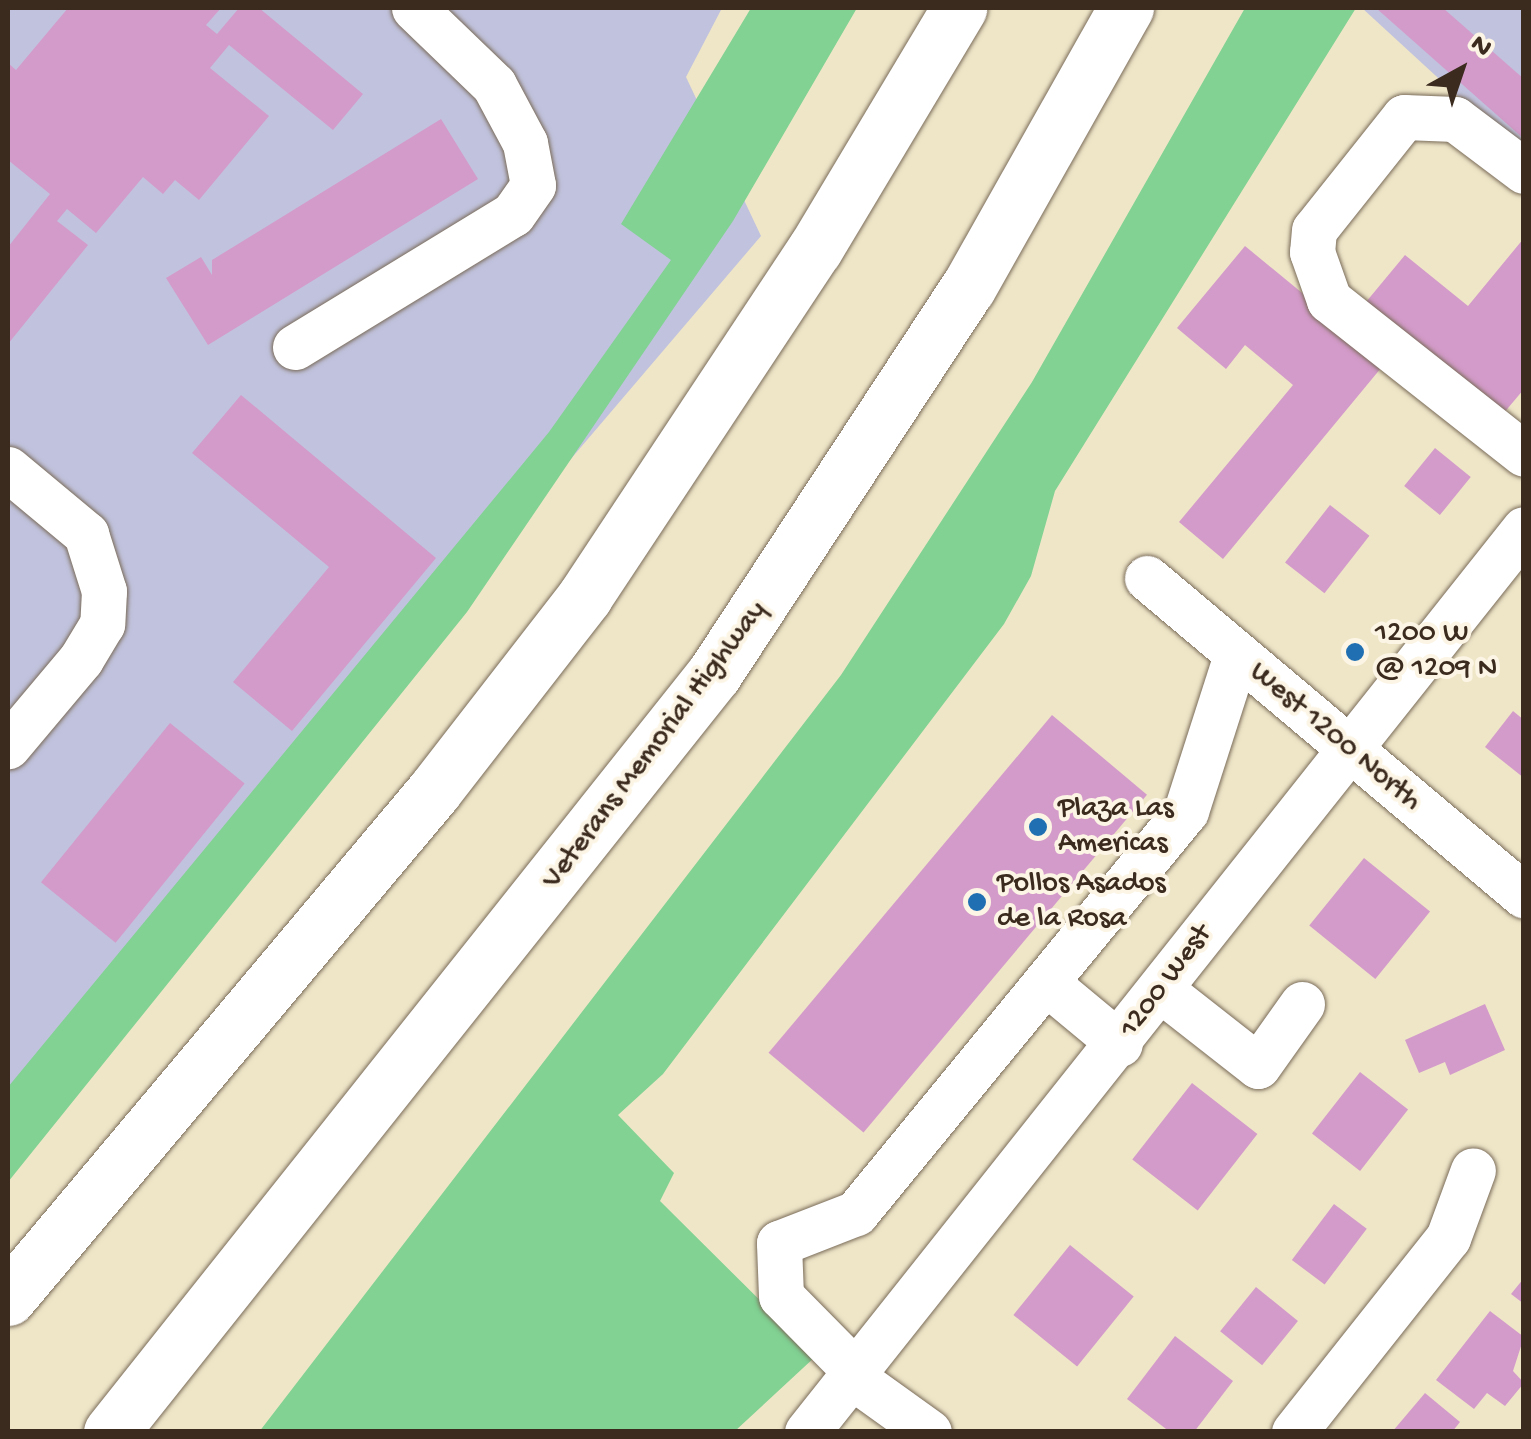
<!DOCTYPE html>
<html>
<head>
<meta charset="utf-8">
<style>
  body { margin:0 }
  #map { position:relative; width:1531px; height:1439px; overflow:hidden; background:#efe6c8; font-family:"Gochi Hand",sans-serif }
  div>[style] { position:absolute }
  [style*='--x'] { left:calc(var(--x)*1px); top:calc(var(--y)*1px); width:calc(var(--w)*1px); rotate:calc(var(--a)*1deg) }
  .industrial>* { inset:0; background:#c1c2dd }
  .green>* { inset:0; background:#81d293 }
  .building>* { inset:0; background:#d39bc9; transform-origin:0 0 }
  .roads { filter:drop-shadow(0 0 2px #7a6c5a) drop-shadow(0 0 2px #7a6c5a) }
  .minor>* { height:45px; margin:-22.5px; padding:0 22.5px; transform-origin:22.5px; border-radius:22.5px; background:#fff }
  .highway>* { height:55px; margin:-27.5px; padding:0 27.5px; transform-origin:27.5px; border-radius:27.5px; background:#fff }
  .dots>* { width:28px; height:28px; translate:-50% -50%; box-sizing:border-box; border:5px solid #fcf5e5; border-radius:50% }
  span { translate:-50% -50%; white-space:nowrap; text-align:center; line-height:1.15; -webkit-text-stroke:8px #fcf5e5; paint-order:stroke }
  .poi-label { font-size:30px; color:#3b2a1e }
  .left { translate:0 -50%; text-align:left }
  .street-label { font-size:30px; color:#3b2a1e }
  .frame { position:absolute; inset:0; border:10px solid #3b2a1e; pointer-events:none }
  .north { position:absolute; left:1411px; top:20px; width:100px; height:100px; -webkit-text-stroke:8px #fcf5e5; paint-order:stroke; rotate:40deg; font-size:28px; font-weight:700; line-height:40px; text-align:center; color:#3b2a1e }
  .north::after { content:''; display:block; margin:auto; width:35px; height:45px; background:#3b2a1e; clip-path:polygon(50% 0,100% 100%,50% 72%,0 100%) }
</style>
</head>
<body>
<div id="map">
  <div class="industrial">
    <div style="clip-path:polygon(8px 8px,722px 8px,686px 77px,761px 236px,8px 1119px)"></div>
    <div style="clip-path:polygon(1362px 8px,1523px 8px,1523px 156px)"></div>
  </div>
  <div class="green">
    <div style="clip-path:polygon(751px 8px,857px 8px,733px 221px,467px 612px,8px 1182px,8px 1087px,549px 432px,671px 260px,621px 224px)"></div>
    <div style="clip-path:polygon(1245px 8px,1356px 8px,1055px 491px,1031px 576px,1004px 624px,663px 1074px,618px 1115px,674px 1173px,660px 1201px,816px 1356px,735px 1431px,259px 1432px,841px 675px,1032px 382px)"></div>
  </div>
  <div class="building">
    <div style="clip-path:polygon(68px 8px,221px 8px,206px 25px,217px 34px,239px 8px,259px 8px,363px 94px,333px 130px,229px 45px,210px 68px,269px 116px,199px 200px,175px 180px,163px 194px,143px 177px,96px 233px,67px 209px,57px 221px,88px 245px,8px 344px,8px 247px,50px 194px,8px 160px,8px 63px,16px 70px)"></div>
    <div style="clip-path:polygon(1376px 8px,1443px 8px,1524px 79px,1524px 139px)"></div>
    <div style="clip-path:polygon(441px 119px,478px 179px,208px 345px,166px 278px,201px 257px,212px 275px,212px 260px)"></div>
    <div style="clip-path:polygon(1524px 238px,1524px 389px,1503px 414px,1366px 302px,1405px 255px,1468px 306px)"></div>
    <div style="clip-path:polygon(1245px 246px,1386px 362px,1223px 559px,1179px 522px,1293px 385px,1245px 345px,1226px 369px,1177px 328px)"></div>
    <div style="clip-path:polygon(241px 395px,436px 558px,292px 731px,233px 682px,329px 567px,192px 453px)"></div>
    <div style="left:1435px;top:448px;width:46px;height:49px;rotate:39deg"></div>
    <div style="left:1330px;top:505px;width:50px;height:73px;rotate:38deg"></div>
    <div style="clip-path:polygon(1513px 711px,1524px 720px,1524px 778px,1485px 747px)"></div>
    <div style="left:1052px;top:715px;width:124px;height:441px;rotate:40deg"></div>
    <div style="left:170px;top:723px;width:96px;height:205px;rotate:39deg"></div>
    <div style="left:1364px;top:858px;width:85px;height:87px;rotate:39deg"></div>
    <div style="clip-path:polygon(1485px 1004px,1505px 1050px,1450px 1075px,1445px 1062px,1419px 1073px,1405px 1040px)"></div>
    <div style="left:1360px;top:1072px;width:61px;height:78px;rotate:38deg"></div>
    <div style="left:1192px;top:1083px;width:83px;height:97px;rotate:38deg"></div>
    <div style="left:1334px;top:1204px;width:41px;height:70px;rotate:37deg"></div>
    <div style="left:1070px;top:1245px;width:82px;height:90px;rotate:39deg"></div>
    <div style="clip-path:polygon(1524px 1278px,1524px 1304px,1511px 1294px)"></div>
    <div style="left:1256px;top:1287px;width:54px;height:57px;rotate:39deg"></div>
    <div style="clip-path:polygon(1490px 1311px,1524px 1337px,1513px 1371px,1524px 1383px,1505px 1406px,1487px 1393px,1474px 1409px,1436px 1380px)"></div>
    <div style="clip-path:polygon(1175px 1336px,1233px 1381px,1194px 1432px,1170px 1432px,1127px 1399px)"></div>
    <div style="clip-path:polygon(1425px 1393px,1460px 1422px,1452px 1432px,1392px 1432px)"></div>
  </div>
  <div class="roads">
    <div class="minor">
      <div style="--x:1524;--y:171;--w:86;--a:-143"></div>
      <div style="--x:1455;--y:119;--w:51;--a:-177.8"></div>
      <div style="--x:1404;--y:117;--w:144;--a:128.5"></div>
      <div style="--x:1314;--y:230;--w:22;--a:95"></div>
      <div style="--x:1312;--y:252;--w:51;--a:70.5"></div>
      <div style="--x:1329;--y:300;--w:248;--a:38.3"></div>
      <div style="--x:295;--y:347;--w:255;--a:-31.4"></div>
      <div style="--x:513;--y:214;--w:35;--a:-55"></div>
      <div style="--x:533;--y:185;--w:43;--a:-100.8"></div>
      <div style="--x:525;--y:143;--w:66;--a:-118.1"></div>
      <div style="--x:494;--y:85;--w:111;--a:-136.1"></div>
      <div style="--x:8;--y:469;--w:102;--a:39.8"></div>
      <div style="--x:86;--y:534;--w:60;--a:72.5"></div>
      <div style="--x:104;--y:591;--w:33;--a:93"></div>
      <div style="--x:102;--y:624;--w:41;--a:121"></div>
      <div style="--x:81;--y:659;--w:114;--a:130"></div>
      <div style="--x:1147;--y:578;--w:493;--a:40.1"></div>
      <div style="--x:1049;--y:985;--w:92;--a:39.7"></div>
      <div style="--x:1161;--y:990;--w:123;--a:38.1"></div>
      <div style="--x:1258;--y:1066;--w:76;--a:-54.6"></div>
      <div style="--x:855;--y:1371;--w:105;--a:-134.6"></div>
      <div style="--x:781;--y:1296;--w:53;--a:-92.2"></div>
      <div style="--x:779;--y:1243;--w:83;--a:-21.3"></div>
      <div style="--x:856;--y:1213;--w:520;--a:-50.62"></div>
      <div style="--x:1186;--y:811;--w:164;--a:-72.2"></div>
      <div style="--x:851;--y:1376;--w:96;--a:35.7"></div>
      <div style="--x:807;--y:1432;--w:1153;--a:-51.55"></div>
      <div style="--x:1294;--y:1432;--w:248;--a:-51.6"></div>
      <div style="--x:1448;--y:1238;--w:72;--a:-69.8"></div>
    </div>
    <div class="highway">
      <div style="--x:8;--y:1298;--w:662;--a:-49.96"></div>
      <div style="--x:434;--y:791;--w:247;--a:-52.2"></div>
      <div style="--x:585;--y:596;--w:416;--a:-56.5"></div>
      <div style="--x:815;--y:249;--w:281;--a:-59.1"></div>
      <div style="--x:111;--y:1432;--w:969;--a:-51.5"></div>
      <div style="--x:714;--y:674;--w:462;--a:-56.7"></div>
      <div style="--x:968;--y:288;--w:322;--a:-60.6"></div>
    </div>
  </div>
  <div class="dots">
    <div style="left:1355px;top:652px;background:#1f6fb2"></div>
    <div style="left:1038px;top:827px;background:#1f6fb2"></div>
    <div style="left:977px;top:902px;background:#1f6fb2"></div>
  </div>
  <div class="poi-label">
    <span class="left" style="left:1375px;top:652px">1200 W<br>@ 1209 N</span>
    <span class="left" style="left:1058px;top:827px">Plaza Las<br>Americas</span>
    <span class="left" style="left:997px;top:902px">Pollos Asados<br>de la Rosa</span>
  </div>
  <div class="street-label">
    <span style="left:1334px;top:738px;rotate:40deg">West 1200 North</span>
    <span style="left:656px;top:746px;rotate:-53deg">Veterans Memorial Highway</span>
    <span style="left:1167px;top:982px;rotate:-53deg">1200 West</span>
  </div>
  <div class="frame"></div>
  <div class="north">N</div>
</div>
</body>
</html>
